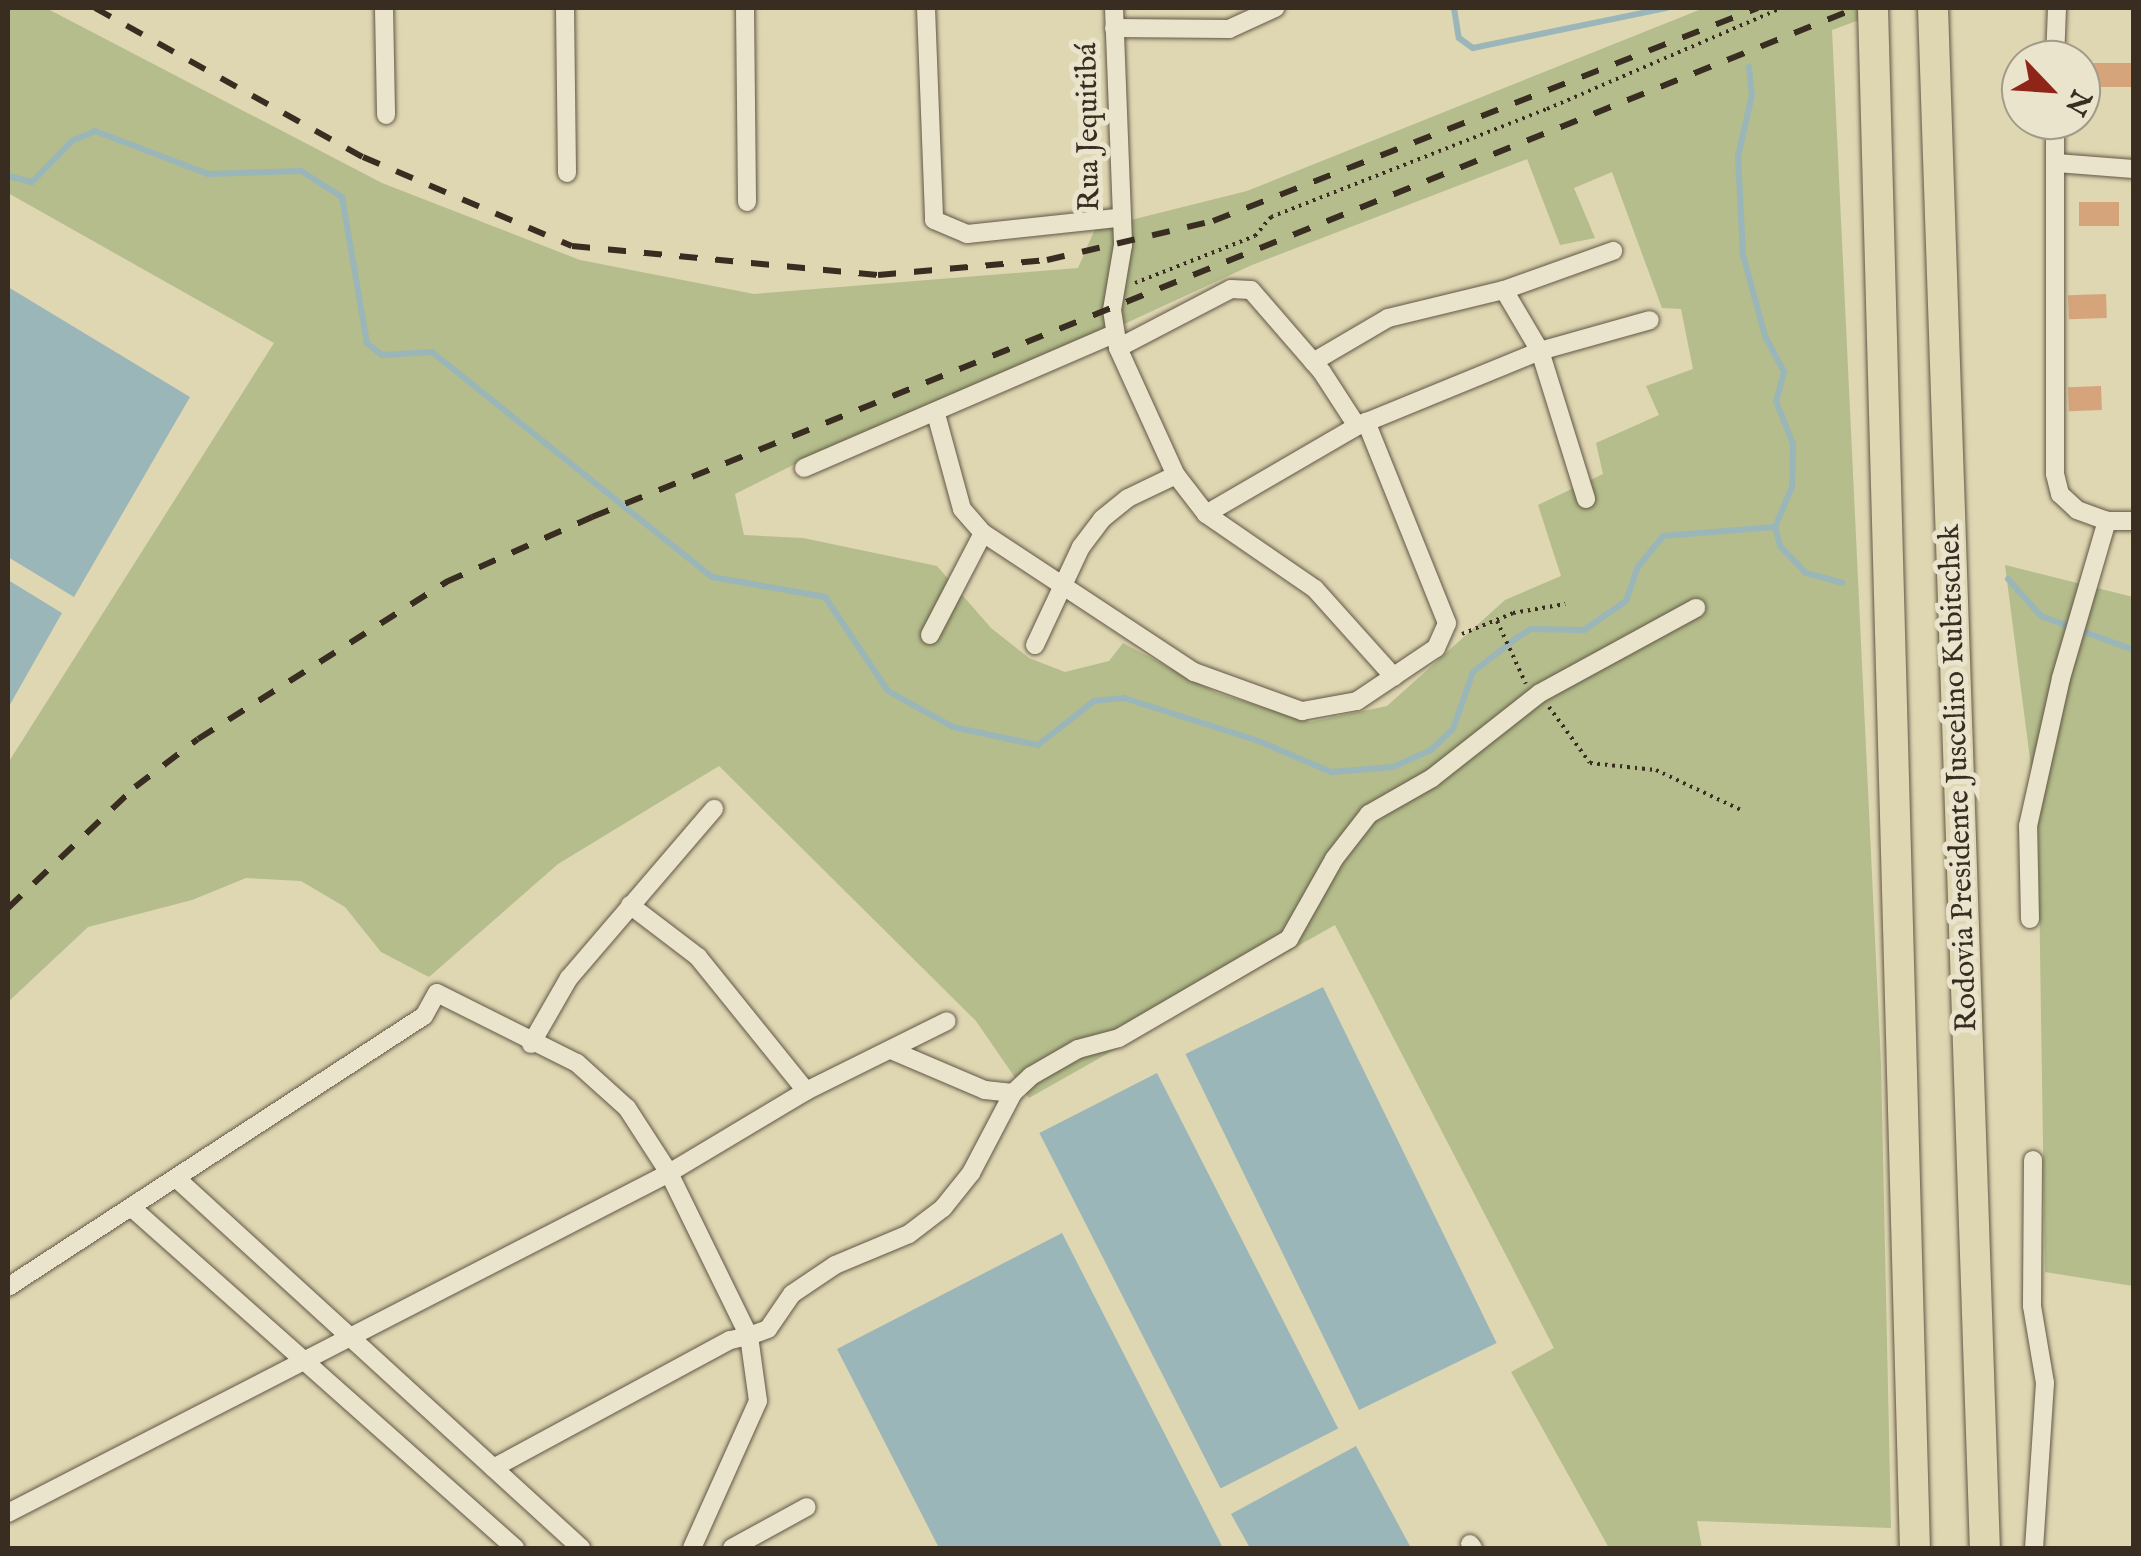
<!DOCTYPE html>
<html>
<head>
<meta charset="utf-8">
<style>
  body { margin:0 }
  #map { position:relative; width:2141px; height:1556px; overflow:hidden; background:#dfd6b2; font-family:"IM FELL English",serif }
  div>[style] { position:absolute }
  [style*='--x'] { left:calc(var(--x)*1px); top:calc(var(--y)*1px); width:calc(var(--w)*1px); rotate:calc(var(--a)*1deg) }
  .green>* { inset:0; background:#b4bd8b }
  .water>* { inset:0; background:#9ab6b9; transform-origin:0 0 }
  .stream>* { height:6px; margin:-3px; padding:0 3px; transform-origin:3px; border-radius:3px; background:#9ab6b9 }
  .building>* { inset:0; background:#d5a47a; transform-origin:0 0 }
  .path>* { height:4px; margin-top:-2px; transform-origin:0; background:repeating-linear-gradient(90deg,#392d22 0 2.5px,transparent 0 7.5px) }
  .roads { filter:drop-shadow(0 0 2px #625746) drop-shadow(0 0 2px #625746) }
  .minor>* { height:18px; margin:-9px; padding:0 9px; transform-origin:9px; border-radius:9px; background:#eae4cd }
  .trunk>* { height:30px; margin:-15px; padding:0 15px; transform-origin:15px; border-radius:15px; background:#dfd6b2 }
  .rail>* { height:6px; margin-top:-3px; transform-origin:0; background:repeating-linear-gradient(90deg,#392d22 0 18px,transparent 0 36px) }
  span { translate:-50% -50%; white-space:nowrap; text-align:center; line-height:1.15; -webkit-text-stroke:10px #eae4cd; paint-order:stroke }
  .street-label { font-size:30px; color:#392d22 }
  .frame { position:absolute; inset:0; border:10px solid #392d22; pointer-events:none }
  .north { position:absolute; left:2001px; top:40px; width:100px; height:100px; box-sizing:border-box; background:#eae4cd; border:2px solid #a39b89; border-radius:50%; rotate:115deg; font-size:28px; font-weight:700; line-height:40px; text-align:center; color:#392d22 }
  .north::after { content:''; display:block; margin:auto; width:35px; height:45px; background:#8f2418; clip-path:polygon(50% 0,100% 100%,50% 72%,0 100%) }
</style>
</head>
<body>
<div id="map">
  <div class="green">
    <div style="clip-path:polygon(evenodd,8px 8px,46px 8px,382px 183px,580px 260px,754px 294px,1078px 268px,1095px 229px,1247px 191px,1704px 8px,1892px 8px,1832px 30px,1881px 1065px,1891px 1528px,1697px 1521px,1702px 1548px,1609px 1548px,1511px 1372px,1554px 1348px,1335px 925px,1029px 1098px,976px 1021px,719px 766px,558px 864px,429px 977px,381px 952px,345px 907px,301px 881px,246px 878px,192px 900px,88px 927px,8px 1002px,8px 763px,274px 343px,8px 193px,8px 8px,1527px 159px,1560px 245px,1595px 238px,1574px 188px,1612px 172px,1662px 308px,1681px 309px,1693px 369px,1646px 386px,1659px 415px,1596px 443px,1603px 474px,1538px 505px,1561px 576px,1505px 600px,1387px 706px,1310px 722px,1217px 693px,1123px 643px,1109px 661px,1065px 672px,1029px 658px,991px 628px,937px 566px,803px 538px,744px 535px,735px 494px,807px 458px,1042px 362px,1252px 265px,1527px 159px)"></div>
    <div style="clip-path:polygon(2005px 565px,2133px 597px,2133px 1286px,2045px 1272px,2038px 821px)"></div>
  </div>
  <div class="water">
    <div style="clip-path:polygon(8px 287px,190px 397px,74px 597px,8px 557px)"></div>
    <div style="clip-path:polygon(8px 580px,62px 613px,8px 708px)"></div>
    <div style="left:1323px;top:987px;width:396px;height:153px;rotate:64deg"></div>
    <div style="left:1157px;top:1073px;width:399px;height:132px;rotate:63deg"></div>
    <div style="clip-path:polygon(1062px 1233px,1223px 1548px,939px 1548px,837px 1349px)"></div>
    <div style="clip-path:polygon(1356px 1446px,1411px 1548px,1250px 1548px,1231px 1514px)"></div>
  </div>
  <div class="stream">
    <div style="--x:1454;--y:8;--w:30;--a:81"></div>
    <div style="--x:1459;--y:38;--w:17;--a:36"></div>
    <div style="--x:1473;--y:48;--w:198;--a:-11.7"></div>
    <div style="--x:1729;--y:8;--w:1;--a:45"></div>
    <div style="--x:1749;--y:67;--w:28;--a:84"></div>
    <div style="--x:1752;--y:95;--w:63;--a:102.9"></div>
    <div style="--x:1738;--y:156;--w:99;--a:87.1"></div>
    <div style="--x:1743;--y:255;--w:84;--a:74.8"></div>
    <div style="--x:1765;--y:336;--w:41;--a:62.2"></div>
    <div style="--x:1784;--y:372;--w:30;--a:105"></div>
    <div style="--x:1776;--y:401;--w:46;--a:68.4"></div>
    <div style="--x:1793;--y:444;--w:43;--a:91.3"></div>
    <div style="--x:1792;--y:487;--w:43;--a:113"></div>
    <div style="--x:1775;--y:527;--w:20;--a:75"></div>
    <div style="--x:1780;--y:546;--w:37;--a:46"></div>
    <div style="--x:1806;--y:573;--w:38;--a:15"></div>
    <div style="--x:8;--y:176;--w:25;--a:14"></div>
    <div style="--x:32;--y:182;--w:57;--a:-45.7"></div>
    <div style="--x:72;--y:141;--w:25;--a:-23"></div>
    <div style="--x:95;--y:131;--w:121;--a:20.8"></div>
    <div style="--x:208;--y:174;--w:93;--a:-1.8"></div>
    <div style="--x:301;--y:171;--w:49;--a:32.4"></div>
    <div style="--x:342;--y:197;--w:148;--a:80.3"></div>
    <div style="--x:367;--y:343;--w:19;--a:39"></div>
    <div style="--x:382;--y:355;--w:50;--a:-3.4"></div>
    <div style="--x:432;--y:352;--w:359;--a:38.8"></div>
    <div style="--x:712;--y:577;--w:115;--a:10"></div>
    <div style="--x:825;--y:597;--w:113;--a:56.2"></div>
    <div style="--x:888;--y:691;--w:74;--a:29"></div>
    <div style="--x:953;--y:727;--w:87;--a:12"></div>
    <div style="--x:1038;--y:745;--w:71;--a:-38.2"></div>
    <div style="--x:1094;--y:701;--w:30;--a:-6"></div>
    <div style="--x:1124;--y:698;--w:139;--a:17.7"></div>
    <div style="--x:1256;--y:740;--w:82;--a:23.1"></div>
    <div style="--x:1331;--y:772;--w:62;--a:-4.6"></div>
    <div style="--x:1393;--y:767;--w:42;--a:-24.1"></div>
    <div style="--x:1431;--y:750;--w:30;--a:-44"></div>
    <div style="--x:1453;--y:729;--w:60;--a:-70.7"></div>
    <div style="--x:1473;--y:672;--w:57;--a:-37.9"></div>
    <div style="--x:1518;--y:637;--w:15;--a:-32"></div>
    <div style="--x:1531;--y:629;--w:53;--a:1.1"></div>
    <div style="--x:1584;--y:630;--w:51;--a:-34.6"></div>
    <div style="--x:1626;--y:601;--w:36;--a:-71"></div>
    <div style="--x:1638;--y:567;--w:40;--a:-51"></div>
    <div style="--x:1663;--y:536;--w:112;--a:-4.6"></div>
    <div style="--x:2008;--y:579;--w:50;--a:48.3"></div>
    <div style="--x:2041;--y:616;--w:99;--a:20.1"></div>
  </div>
  <div class="building">
    <div style="left:2132px;top:63px;width:24px;height:40px;rotate:90deg"></div>
    <div style="left:2119px;top:202px;width:24px;height:40px;rotate:90deg"></div>
    <div style="left:2106px;top:294px;width:24px;height:38px;rotate:88deg"></div>
    <div style="left:2101px;top:386px;width:24px;height:33px;rotate:88deg"></div>
  </div>
  <div class="path">
    <div style="--x:1135;--y:283;--w:129;--a:-21.4"></div>
    <div style="--x:1255;--y:236;--w:25;--a:-50"></div>
    <div style="--x:1271;--y:217;--w:296;--a:-21.4"></div>
    <div style="--x:1547;--y:109;--w:255;--a:-23.3"></div>
    <div style="--x:1497;--y:621;--w:69;--a:65.3"></div>
    <div style="--x:1462;--y:634;--w:55;--a:-22.4"></div>
    <div style="--x:1513;--y:613;--w:53;--a:-9.8"></div>
    <div style="--x:1549;--y:707;--w:69;--a:53.8"></div>
    <div style="--x:1590;--y:763;--w:66;--a:6.1"></div>
    <div style="--x:1656;--y:770;--w:94;--a:25.2"></div>
  </div>
  <div class="roads">
    <div class="minor">
      <div style="--x:384;--y:8;--w:107;--a:88.9"></div>
      <div style="--x:565;--y:8;--w:165;--a:89.3"></div>
      <div style="--x:745;--y:8;--w:194;--a:89.4"></div>
      <div style="--x:926;--y:8;--w:212;--a:87.8"></div>
      <div style="--x:934;--y:220;--w:36;--a:23"></div>
      <div style="--x:967;--y:234;--w:151;--a:-6.1"></div>
      <div style="--x:1114;--y:8;--w:237;--a:87.8"></div>
      <div style="--x:1123;--y:245;--w:66;--a:99.6"></div>
      <div style="--x:1112;--y:310;--w:38;--a:81"></div>
      <div style="--x:1118;--y:348;--w:140;--a:65.5"></div>
      <div style="--x:1176;--y:475;--w:49;--a:52.4"></div>
      <div style="--x:1206;--y:514;--w:132;--a:34.5"></div>
      <div style="--x:1315;--y:589;--w:118;--a:48.1"></div>
      <div style="--x:1114;--y:28;--w:115;--a:0.5"></div>
      <div style="--x:1229;--y:29;--w:51;--a:-24.5"></div>
      <div style="--x:2055;--y:60;--w:52;--a:-87.8"></div>
      <div style="--x:2055;--y:120;--w:354;--a:90"></div>
      <div style="--x:2055;--y:474;--w:21;--a:76"></div>
      <div style="--x:2060;--y:494;--w:23;--a:43"></div>
      <div style="--x:2077;--y:510;--w:32;--a:20"></div>
      <div style="--x:2107;--y:521;--w:27;--a:0"></div>
      <div style="--x:2056;--y:163;--w:78;--a:4.4"></div>
      <div style="--x:1504;--y:290;--w:71;--a:59.5"></div>
      <div style="--x:1540;--y:351;--w:155;--a:72.7"></div>
      <div style="--x:1118;--y:348;--w:127;--a:-27.6"></div>
      <div style="--x:1231;--y:289;--w:20;--a:3"></div>
      <div style="--x:1251;--y:290;--w:108;--a:49.1"></div>
      <div style="--x:1322;--y:372;--w:64;--a:57.1"></div>
      <div style="--x:1313;--y:362;--w:87;--a:-30.4"></div>
      <div style="--x:1388;--y:318;--w:119;--a:-13.6"></div>
      <div style="--x:1504;--y:290;--w:116;--a:-19.7"></div>
      <div style="--x:936;--y:414;--w:98;--a:74.7"></div>
      <div style="--x:962;--y:509;--w:32;--a:49"></div>
      <div style="--x:983;--y:533;--w:253;--a:33.4"></div>
      <div style="--x:1194;--y:672;--w:115;--a:19.9"></div>
      <div style="--x:1302;--y:711;--w:56;--a:-10.3"></div>
      <div style="--x:1357;--y:701;--w:95;--a:-33.9"></div>
      <div style="--x:1436;--y:648;--w:27;--a:-66"></div>
      <div style="--x:1447;--y:623;--w:217;--a:-111.9"></div>
      <div style="--x:804;--y:468;--w:338;--a:-23.4"></div>
      <div style="--x:1206;--y:514;--w:175;--a:-30.2"></div>
      <div style="--x:1357;--y:426;--w:198;--a:-22.3"></div>
      <div style="--x:1540;--y:351;--w:114;--a:-15.7"></div>
      <div style="--x:930;--y:635;--w:115;--a:-62.5"></div>
      <div style="--x:1035;--y:645;--w:108;--a:-64.9"></div>
      <div style="--x:1081;--y:547;--w:35;--a:-53"></div>
      <div style="--x:1102;--y:519;--w:33;--a:-39"></div>
      <div style="--x:1128;--y:498;--w:53;--a:-25.6"></div>
      <div style="--x:630;--y:905;--w:86;--a:37.4"></div>
      <div style="--x:698;--y:957;--w:172;--a:51.1"></div>
      <div style="--x:2030;--y:919;--w:93;--a:-91.2"></div>
      <div style="--x:2028;--y:826;--w:152;--a:-77.4"></div>
      <div style="--x:2061;--y:678;--w:164;--a:-73.7"></div>
      <div style="--x:531;--y:1044;--w:76;--a:-60.1"></div>
      <div style="--x:569;--y:978;--w:223;--a:-49.4"></div>
      <div style="--x:891;--y:1050;--w:102;--a:23.1"></div>
      <div style="--x:985;--y:1090;--w:28;--a:6"></div>
      <div style="--x:2033;--y:1160;--w:146;--a:90.4"></div>
      <div style="--x:2032;--y:1306;--w:78;--a:80.4"></div>
      <div style="--x:2045;--y:1383;--w:165;--a:93.8"></div>
      <div style="--x:176;--y:1178;--w:549;--a:42.41"></div>
      <div style="--x:131;--y:1207;--w:514;--a:41.61"></div>
      <div style="--x:8;--y:1287;--w:496;--a:-33.1"></div>
      <div style="--x:424;--y:1016;--w:26;--a:-61"></div>
      <div style="--x:437;--y:993;--w:157;--a:26.6"></div>
      <div style="--x:577;--y:1063;--w:67;--a:42"></div>
      <div style="--x:627;--y:1108;--w:77;--a:57.1"></div>
      <div style="--x:669;--y:1173;--w:182;--a:63.9"></div>
      <div style="--x:749;--y:1336;--w:19;--a:168"></div>
      <div style="--x:730;--y:1340;--w:269;--a:151.6"></div>
      <div style="--x:8;--y:1513;--w:743;--a:-27.22"></div>
      <div style="--x:669;--y:1173;--w:160;--a:-30.9"></div>
      <div style="--x:806;--y:1091;--w:157;--a:-26.4"></div>
      <div style="--x:1470;--y:1544;--w:5;--a:53"></div>
      <div style="--x:692;--y:1548;--w:161;--a:-65.8"></div>
      <div style="--x:758;--y:1401;--w:66;--a:-97.9"></div>
      <div style="--x:749;--y:1336;--w:20;--a:-20"></div>
      <div style="--x:768;--y:1329;--w:42;--a:-55.6"></div>
      <div style="--x:792;--y:1294;--w:52;--a:-34"></div>
      <div style="--x:835;--y:1265;--w:80;--a:-22.7"></div>
      <div style="--x:909;--y:1234;--w:43;--a:-37.4"></div>
      <div style="--x:943;--y:1208;--w:45;--a:-51.3"></div>
      <div style="--x:971;--y:1173;--w:90;--a:-62.3"></div>
      <div style="--x:1013;--y:1093;--w:25;--a:-43"></div>
      <div style="--x:1031;--y:1076;--w:54;--a:-29.9"></div>
      <div style="--x:1078;--y:1049;--w:42;--a:-15"></div>
      <div style="--x:1119;--y:1038;--w:197;--a:-30.2"></div>
      <div style="--x:1289;--y:939;--w:92;--a:-60.6"></div>
      <div style="--x:1334;--y:859;--w:57;--a:-52.1"></div>
      <div style="--x:1369;--y:814;--w:73;--a:-29.7"></div>
      <div style="--x:1432;--y:778;--w:137;--a:-38.2"></div>
      <div style="--x:1540;--y:693;--w:178;--a:-28.6"></div>
      <div style="--x:732;--y:1548;--w:85;--a:-28.7"></div>
    </div>
    <div class="trunk">
      <div style="--x:1873;--y:8;--w:1541;--a:88.44"></div>
      <div style="--x:1933;--y:8;--w:1541;--a:88.07"></div>
    </div>
  </div>
  <div class="rail">
    <div style="--x:95;--y:8;--w:307;--a:29.1"></div>
    <div style="--x:363;--y:157;--w:227;--a:23.1"></div>
    <div style="--x:572;--y:246;--w:307;--a:5.4"></div>
    <div style="--x:878;--y:275;--w:170;--a:-5.1"></div>
    <div style="--x:1047;--y:260;--w:171;--a:-13.2"></div>
    <div style="--x:1213;--y:221;--w:585;--a:-21.35"></div>
    <div style="--x:8;--y:908;--w:175;--a:-43.6"></div>
    <div style="--x:135;--y:787;--w:79;--a:-37.3"></div>
    <div style="--x:198;--y:739;--w:294;--a:-32.3"></div>
    <div style="--x:446;--y:582;--w:160;--a:-24"></div>
    <div style="--x:592;--y:517;--w:1363;--a:-21.93"></div>
  </div>
  <div class="street-label">
    <span style="left:1089px;top:127px;rotate:-91deg">Rua Jequitibá</span>
    <span style="left:1959px;top:778px;rotate:-92deg">Rodovia Presidente Juscelino Kubitschek</span>
  </div>
  <div class="frame"></div>
  <div class="north">N</div>
</div>
</body>
</html>
